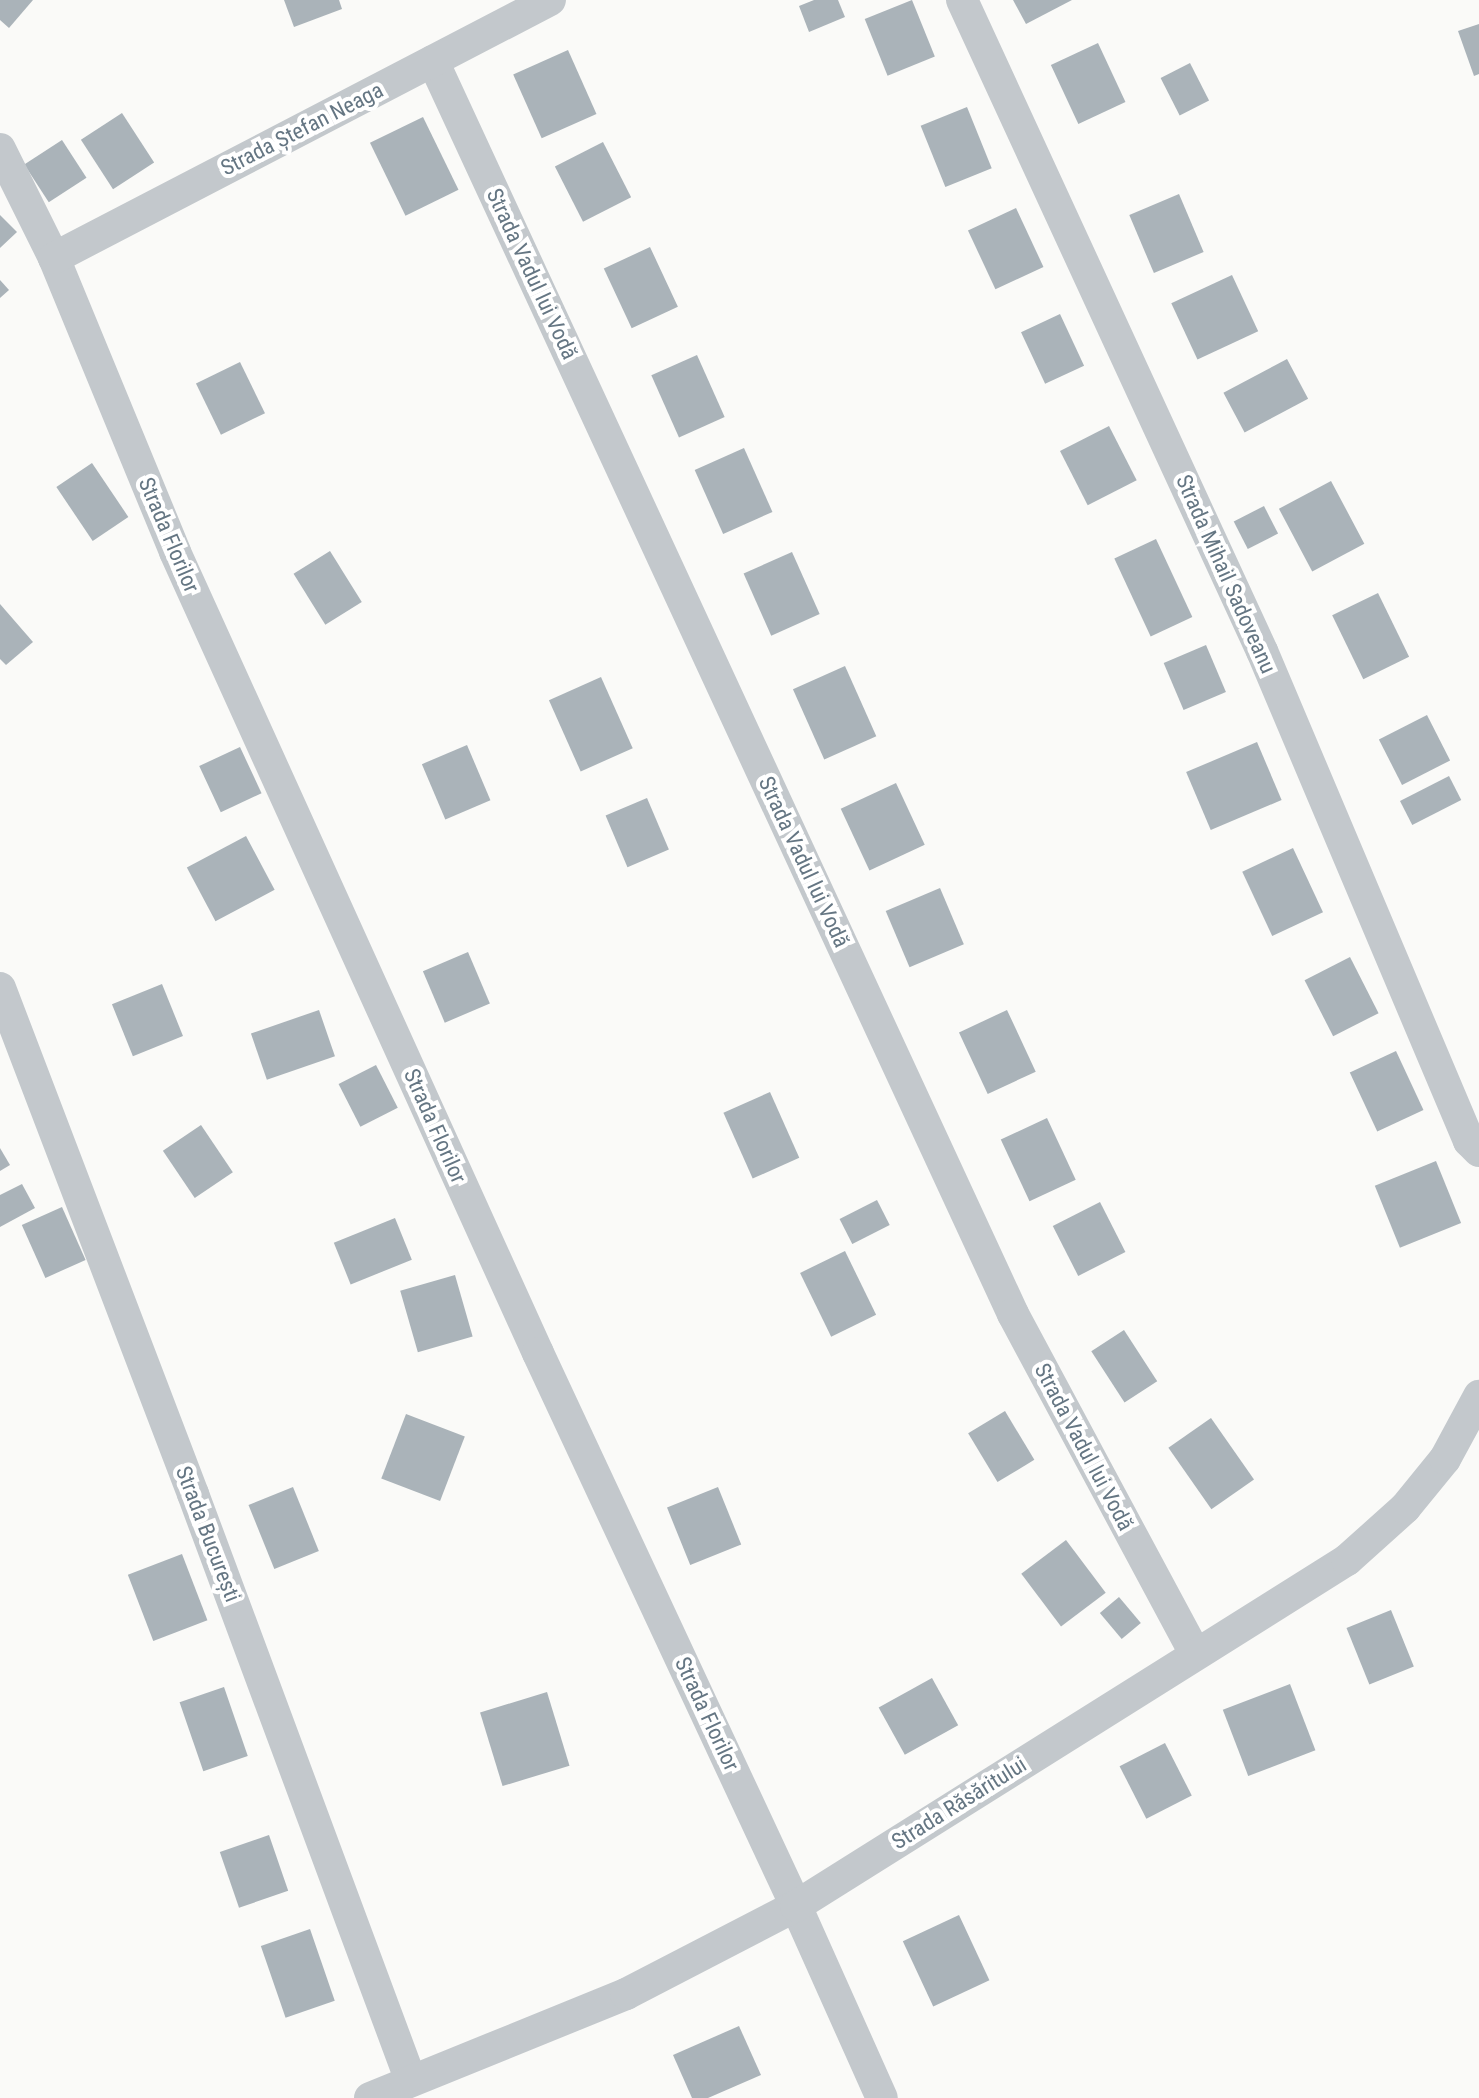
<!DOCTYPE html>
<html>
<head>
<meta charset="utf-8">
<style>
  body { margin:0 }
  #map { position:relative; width:1479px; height:2098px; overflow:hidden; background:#fafaf8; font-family:"Roboto Condensed",sans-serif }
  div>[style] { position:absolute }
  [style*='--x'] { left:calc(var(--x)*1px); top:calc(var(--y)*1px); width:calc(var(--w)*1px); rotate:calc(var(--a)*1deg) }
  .building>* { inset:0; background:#aab3b9; transform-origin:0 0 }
  .street>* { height:32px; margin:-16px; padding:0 16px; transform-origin:16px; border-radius:16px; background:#c3c8cc }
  span { translate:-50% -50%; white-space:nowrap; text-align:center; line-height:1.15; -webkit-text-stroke:8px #fff; paint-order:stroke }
  .street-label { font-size:22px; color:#657683 }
</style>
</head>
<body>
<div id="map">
  <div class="building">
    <div style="clip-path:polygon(0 0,33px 0,9px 28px,0 20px)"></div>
    <div style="clip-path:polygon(284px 0,339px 0,342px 9px,294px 27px)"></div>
    <div style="clip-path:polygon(814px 0,838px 0,845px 17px,809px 32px,799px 6px)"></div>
    <div style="left:912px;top:0;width:61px;height:51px;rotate:68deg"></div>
    <div style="clip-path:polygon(1013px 0,1072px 0,1026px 24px)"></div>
    <div style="clip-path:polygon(1479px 24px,1479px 74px,1474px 76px,1458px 31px)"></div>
    <div style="left:1098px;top:43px;width:65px;height:52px;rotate:65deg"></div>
    <div style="left:568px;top:50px;width:70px;height:60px;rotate:66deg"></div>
    <div style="left:1190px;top:63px;width:42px;height:33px;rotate:63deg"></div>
    <div style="left:967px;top:107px;width:66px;height:50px;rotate:68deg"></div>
    <div style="left:122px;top:113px;width:59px;height:49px;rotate:57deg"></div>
    <div style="left:423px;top:117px;width:81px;height:59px;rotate:64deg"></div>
    <div style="left:62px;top:140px;width:45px;height:45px;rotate:57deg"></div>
    <div style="left:603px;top:142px;width:62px;height:54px;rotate:63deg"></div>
    <div style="left:1179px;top:194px;width:63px;height:54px;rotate:67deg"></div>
    <div style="left:1016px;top:208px;width:65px;height:53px;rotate:65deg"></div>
    <div style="clip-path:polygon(0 215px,17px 232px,0 248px)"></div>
    <div style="left:650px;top:247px;width:66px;height:51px;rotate:65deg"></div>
    <div style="left:1232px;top:275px;width:62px;height:67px;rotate:65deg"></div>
    <div style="clip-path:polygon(0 280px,9px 290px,0 298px)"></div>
    <div style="left:1060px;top:314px;width:57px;height:43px;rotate:65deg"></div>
    <div style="left:697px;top:355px;width:68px;height:50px;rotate:66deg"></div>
    <div style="left:1287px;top:359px;width:45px;height:72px;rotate:62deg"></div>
    <div style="left:240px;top:362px;width:57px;height:49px;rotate:64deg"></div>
    <div style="left:1109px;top:426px;width:61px;height:55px;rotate:63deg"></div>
    <div style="left:744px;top:448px;width:70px;height:54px;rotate:66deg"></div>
    <div style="left:92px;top:463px;width:65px;height:43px;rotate:56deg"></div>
    <div style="left:1331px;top:481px;width:71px;height:59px;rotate:62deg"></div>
    <div style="left:1264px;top:506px;width:31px;height:34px;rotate:63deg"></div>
    <div style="left:1156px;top:539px;width:86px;height:46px;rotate:65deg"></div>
    <div style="left:330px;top:551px;width:60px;height:43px;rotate:58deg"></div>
    <div style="left:792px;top:552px;width:68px;height:53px;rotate:66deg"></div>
    <div style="left:1378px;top:593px;width:71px;height:51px;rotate:64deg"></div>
    <div style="clip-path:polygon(0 604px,33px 642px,6px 665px,0 659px)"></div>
    <div style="left:1206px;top:645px;width:51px;height:46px;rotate:67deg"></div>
    <div style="left:845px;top:666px;width:77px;height:57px;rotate:66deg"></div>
    <div style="left:601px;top:677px;width:78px;height:57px;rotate:66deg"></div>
    <div style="left:1427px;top:715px;width:51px;height:54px;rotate:63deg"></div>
    <div style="left:1257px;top:742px;width:63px;height:77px;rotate:67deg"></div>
    <div style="left:467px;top:745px;width:60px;height:49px;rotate:67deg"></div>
    <div style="left:240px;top:747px;width:51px;height:45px;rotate:65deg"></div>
    <div style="left:1449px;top:776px;width:27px;height:55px;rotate:63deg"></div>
    <div style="left:896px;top:783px;width:68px;height:61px;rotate:65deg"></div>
    <div style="left:647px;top:798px;width:56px;height:45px;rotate:67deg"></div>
    <div style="left:246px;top:836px;width:61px;height:67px;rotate:62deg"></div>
    <div style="left:1293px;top:848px;width:71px;height:56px;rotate:65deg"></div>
    <div style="left:940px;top:888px;width:61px;height:59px;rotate:67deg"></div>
    <div style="left:468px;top:952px;width:56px;height:49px;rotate:67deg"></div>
    <div style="left:1350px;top:957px;width:63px;height:51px;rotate:63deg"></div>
    <div style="left:162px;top:984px;width:56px;height:54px;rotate:68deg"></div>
    <div style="left:319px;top:1010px;width:49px;height:72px;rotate:71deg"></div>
    <div style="left:1007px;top:1010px;width:68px;height:53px;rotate:65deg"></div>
    <div style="left:1396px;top:1051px;width:65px;height:51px;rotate:65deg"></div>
    <div style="left:376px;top:1065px;width:48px;height:42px;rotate:63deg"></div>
    <div style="left:770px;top:1092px;width:72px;height:51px;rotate:66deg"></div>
    <div style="left:1047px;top:1118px;width:68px;height:51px;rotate:65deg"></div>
    <div style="left:201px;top:1125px;width:57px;height:46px;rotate:56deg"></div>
    <div style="clip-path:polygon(0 1148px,10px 1165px,0 1171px)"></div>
    <div style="left:1436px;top:1161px;width:67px;height:66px;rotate:68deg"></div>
    <div style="clip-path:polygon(22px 1184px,35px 1208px,0 1227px,0 1195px)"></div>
    <div style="left:877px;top:1200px;width:28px;height:42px;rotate:63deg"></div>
    <div style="left:1100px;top:1202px;width:56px;height:53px;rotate:63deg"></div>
    <div style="left:62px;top:1207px;width:58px;height:44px;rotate:66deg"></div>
    <div style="left:395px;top:1218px;width:45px;height:66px;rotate:68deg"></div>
    <div style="left:845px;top:1251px;width:71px;height:50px;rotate:64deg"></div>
    <div style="left:455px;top:1275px;width:64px;height:57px;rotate:74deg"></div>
    <div style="left:1124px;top:1330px;width:61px;height:39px;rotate:57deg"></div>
    <div style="left:1005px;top:1411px;width:57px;height:43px;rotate:59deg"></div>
    <div style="left:406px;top:1414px;width:63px;height:69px;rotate:21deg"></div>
    <div style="left:1211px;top:1418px;width:75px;height:52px;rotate:55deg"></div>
    <div style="left:293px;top:1487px;width:69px;height:48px;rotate:68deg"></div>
    <div style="left:718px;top:1487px;width:62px;height:55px;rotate:68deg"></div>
    <div style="left:1066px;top:1540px;width:66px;height:56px;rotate:53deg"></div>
    <div style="left:182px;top:1554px;width:71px;height:58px;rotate:69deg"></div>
    <div style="left:1119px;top:1597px;width:34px;height:25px;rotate:50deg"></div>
    <div style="left:1391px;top:1610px;width:61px;height:48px;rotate:68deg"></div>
    <div style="left:932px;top:1678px;width:54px;height:61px;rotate:61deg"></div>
    <div style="left:1290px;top:1684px;width:71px;height:72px;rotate:69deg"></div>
    <div style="left:224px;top:1687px;width:73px;height:47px;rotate:71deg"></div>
    <div style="left:547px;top:1692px;width:77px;height:70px;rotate:73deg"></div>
    <div style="left:1165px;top:1743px;width:59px;height:51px;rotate:63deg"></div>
    <div style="left:269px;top:1835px;width:59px;height:52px;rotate:71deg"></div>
    <div style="left:959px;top:1915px;width:72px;height:62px;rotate:65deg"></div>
    <div style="left:310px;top:1929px;width:76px;height:52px;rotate:71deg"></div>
    <div style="clip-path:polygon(739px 2026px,761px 2075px,708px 2098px,692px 2098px,673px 2055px)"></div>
  </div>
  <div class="street">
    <div style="--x:962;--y:0;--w:717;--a:65.26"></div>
    <div style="--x:1262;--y:651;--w:532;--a:67.1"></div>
    <div style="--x:1469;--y:1141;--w:14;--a:45"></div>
    <div style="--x:433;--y:61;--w:1381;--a:65.16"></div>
    <div style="--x:1013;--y:1314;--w:386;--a:61.8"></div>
    <div style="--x:0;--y:149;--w:122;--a:63.6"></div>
    <div style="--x:54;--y:258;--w:318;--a:67.6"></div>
    <div style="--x:175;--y:552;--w:879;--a:65.62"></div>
    <div style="--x:538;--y:1353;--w:610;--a:64.99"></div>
    <div style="--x:796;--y:1906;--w:210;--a:65.9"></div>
    <div style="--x:54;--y:258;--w:559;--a:-27.48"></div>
    <div style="--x:0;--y:988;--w:542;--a:69.12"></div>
    <div style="--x:193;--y:1494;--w:626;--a:69.63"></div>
    <div style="--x:370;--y:2098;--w:276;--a:-22.1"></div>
    <div style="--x:626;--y:1994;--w:191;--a:-27.4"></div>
    <div style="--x:796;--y:1906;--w:651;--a:-32.13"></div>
    <div style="--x:1347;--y:1560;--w:78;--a:-41.9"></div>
    <div style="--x:1405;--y:1508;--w:63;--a:-50.8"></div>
    <div style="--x:1445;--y:1459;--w:72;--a:-61.6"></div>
  </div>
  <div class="street-label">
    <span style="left:302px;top:129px;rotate:-27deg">Strada Ștefan Neaga</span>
    <span style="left:532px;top:274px;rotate:65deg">Strada Vadul lui Vodă</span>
    <span style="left:169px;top:535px;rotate:67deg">Strada Florilor</span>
    <span style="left:1226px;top:574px;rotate:66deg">Strada Mihail Sadoveanu</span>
    <span style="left:804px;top:862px;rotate:65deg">Strada Vadul lui Vodă</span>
    <span style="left:435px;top:1126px;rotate:66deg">Strada Florilor</span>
    <span style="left:1084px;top:1447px;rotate:62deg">Strada Vadul lui Vodă</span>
    <span style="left:208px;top:1534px;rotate:69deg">Strada București</span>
    <span style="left:707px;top:1714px;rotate:65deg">Strada Florilor</span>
    <span style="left:959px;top:1803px;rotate:-32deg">Strada Răsăritului</span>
  </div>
</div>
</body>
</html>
